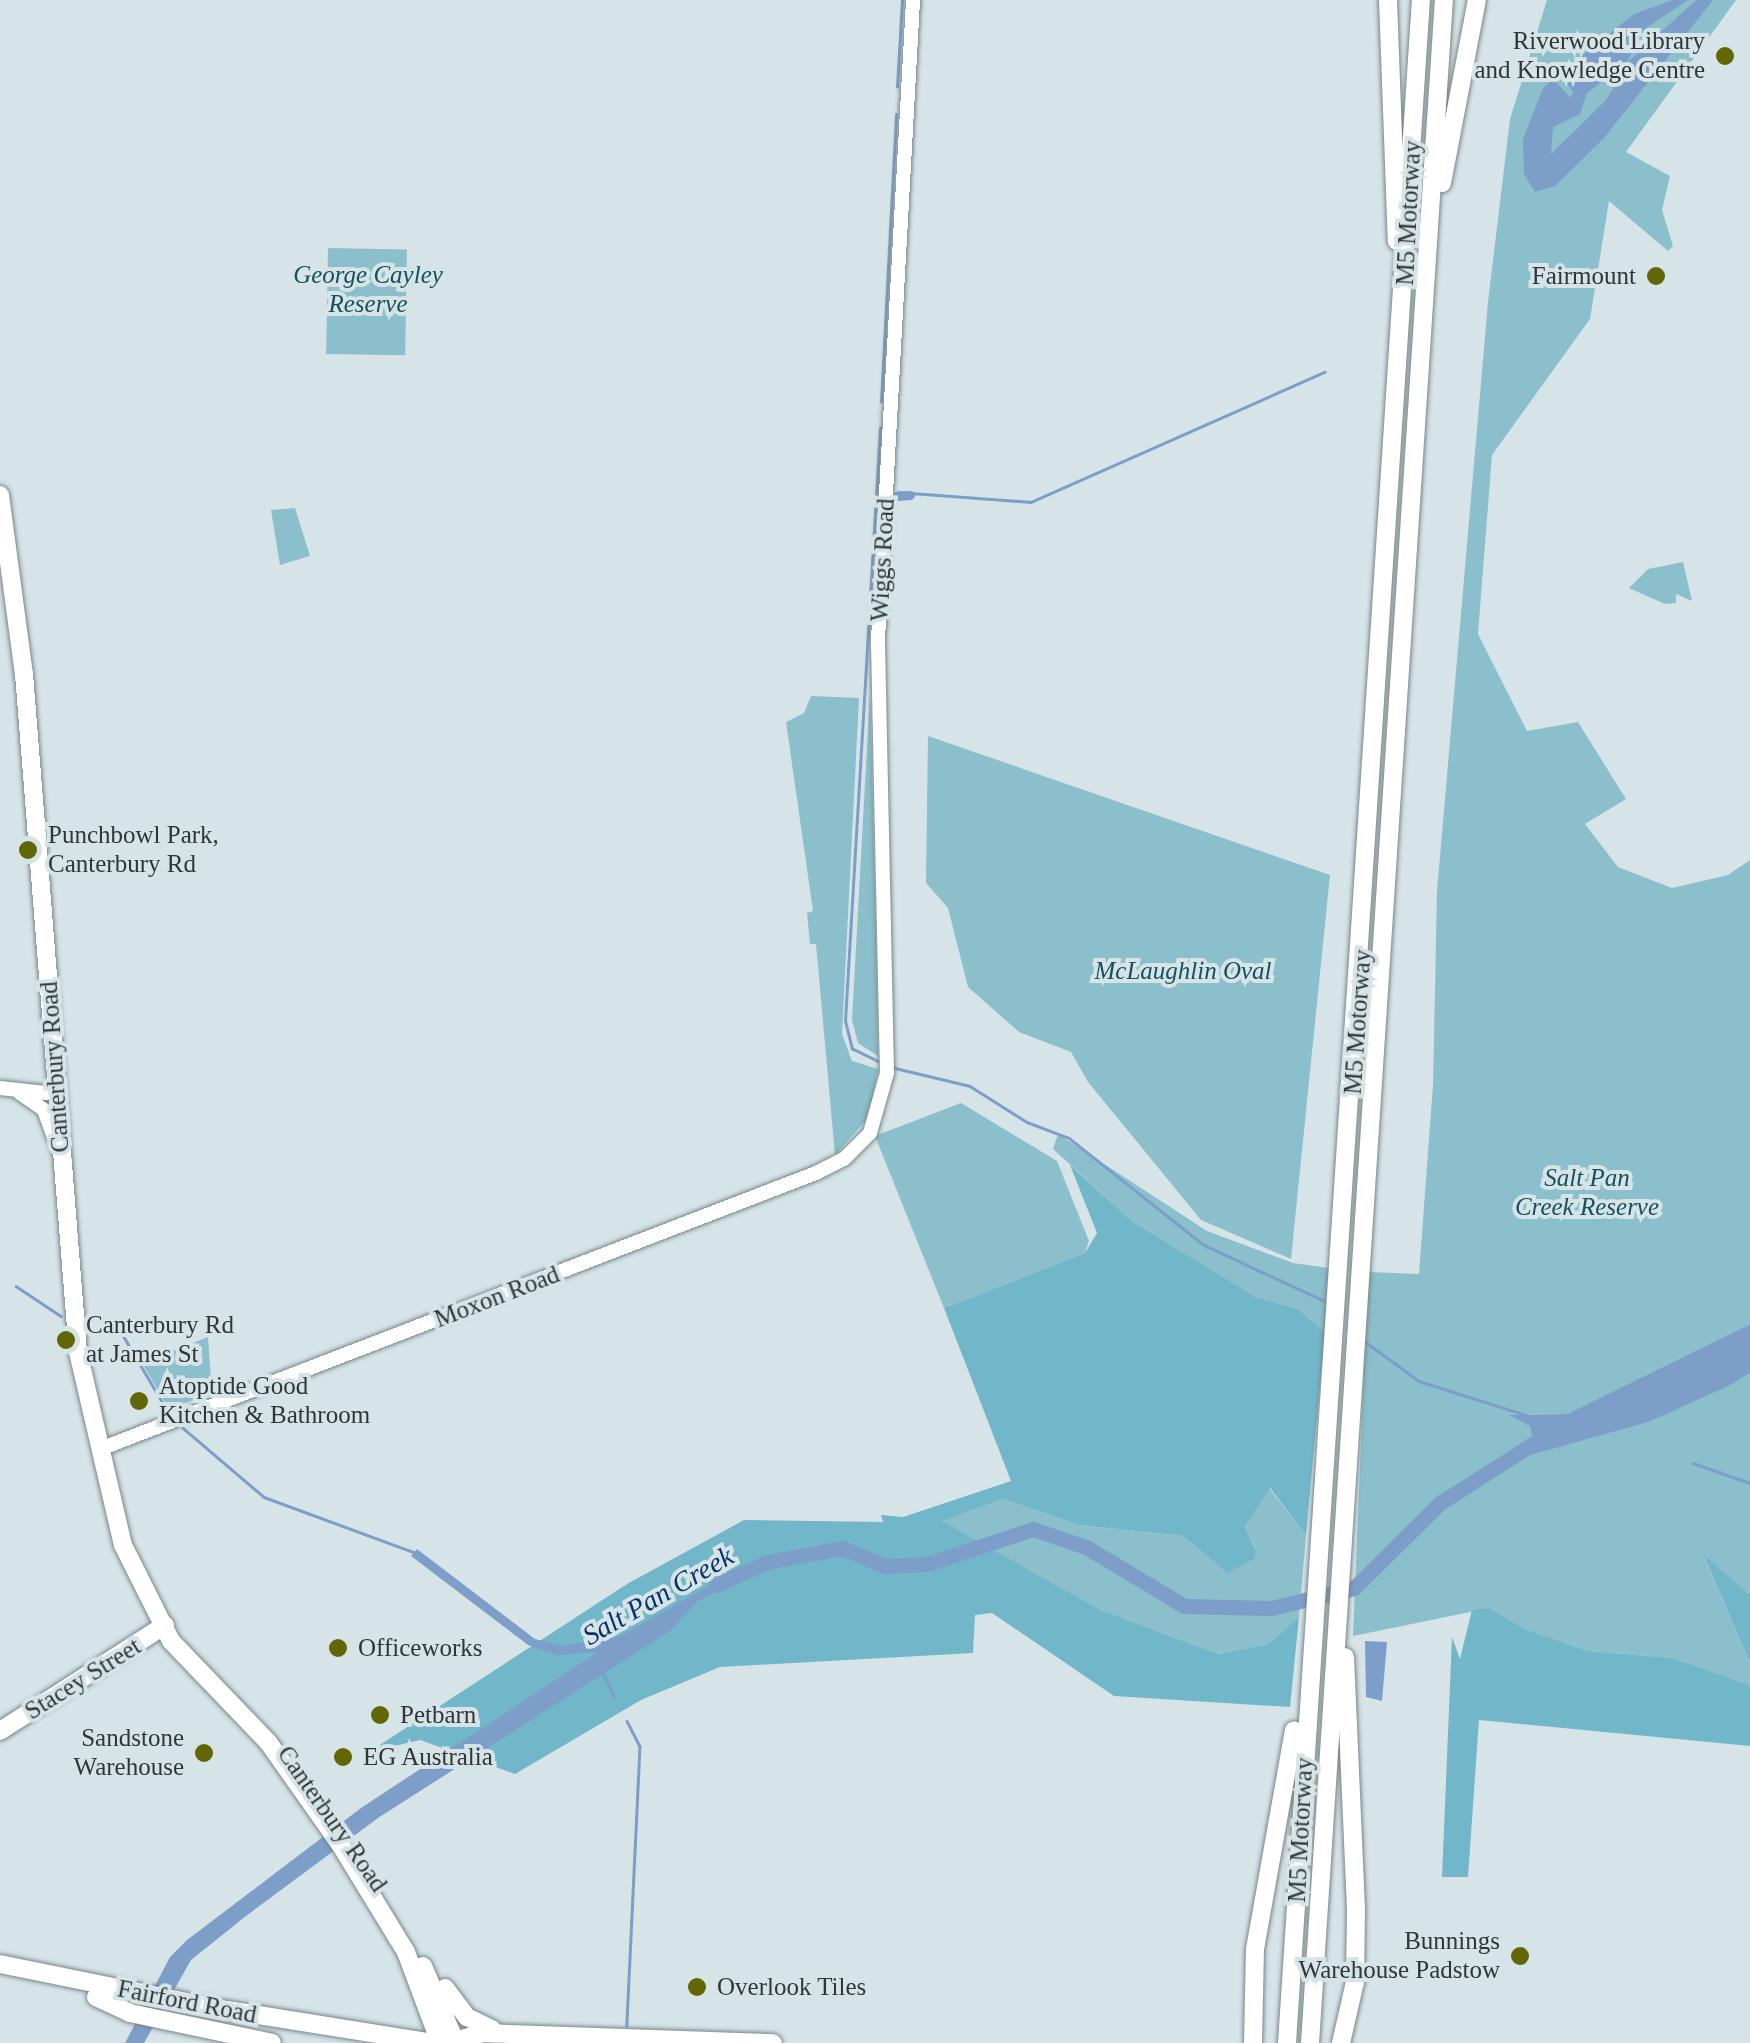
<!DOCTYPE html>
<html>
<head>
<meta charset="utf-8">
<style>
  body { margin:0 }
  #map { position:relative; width:1750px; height:2043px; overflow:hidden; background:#d6e4e8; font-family:Georgia,serif }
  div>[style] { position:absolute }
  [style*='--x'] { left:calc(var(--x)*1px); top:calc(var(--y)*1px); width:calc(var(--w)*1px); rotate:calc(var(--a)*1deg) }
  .green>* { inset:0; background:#8bbfcc; transform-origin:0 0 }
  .forest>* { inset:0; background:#72b7c9 }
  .water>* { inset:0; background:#7d9ec9 }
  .stream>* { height:2.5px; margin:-1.25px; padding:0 1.25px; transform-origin:1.25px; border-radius:1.25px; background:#7d9ec9 }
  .canal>* { height:9px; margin:-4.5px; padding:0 4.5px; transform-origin:4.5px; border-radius:4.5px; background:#7d9ec9 }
  .river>* { height:15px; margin:-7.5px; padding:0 7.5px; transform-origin:7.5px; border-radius:7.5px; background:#7d9ec9 }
  .roads { filter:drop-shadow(0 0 2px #798689) drop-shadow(0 0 2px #798689) }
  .major>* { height:14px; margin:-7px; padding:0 7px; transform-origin:7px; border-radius:7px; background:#fff }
  .highway>* { height:18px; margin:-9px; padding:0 9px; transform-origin:9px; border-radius:9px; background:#fff }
  .dots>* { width:28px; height:28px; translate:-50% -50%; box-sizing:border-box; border:5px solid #d6e4e8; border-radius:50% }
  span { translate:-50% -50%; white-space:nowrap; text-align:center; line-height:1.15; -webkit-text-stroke:8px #d6e4e8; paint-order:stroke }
  .poi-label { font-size:25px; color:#303638 }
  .right { translate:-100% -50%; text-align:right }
  .left { translate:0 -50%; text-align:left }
  .street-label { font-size:25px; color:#303638 }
  .park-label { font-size:25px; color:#15515e; font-style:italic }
  .water-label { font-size:28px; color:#073469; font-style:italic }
</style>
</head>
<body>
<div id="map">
  <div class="green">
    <div style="clip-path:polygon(1547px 0,1736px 0,1626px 152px,1670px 176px,1662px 210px,1673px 246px,1668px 251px,1609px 201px,1590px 319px,1492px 455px,1478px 634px,1527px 731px,1578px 722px,1626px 799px,1585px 824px,1618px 867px,1672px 888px,1728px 875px,1750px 860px,1750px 1324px,1567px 1414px,1512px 1415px,1530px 1425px,1535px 1443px,1525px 1456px,1649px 1422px,1750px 1373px,1750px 1595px,1704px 1557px,1750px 1663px,1750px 1685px,1673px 1658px,1588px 1651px,1525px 1629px,1490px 1608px,1353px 1636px,1368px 1272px,1419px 1274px,1433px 1085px,1437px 891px,1488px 302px,1510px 119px)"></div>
    <div style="left:328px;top:248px;width:79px;height:106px;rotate:1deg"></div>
    <div style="clip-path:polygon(295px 508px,310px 556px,280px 565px,271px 510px)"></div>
    <div style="clip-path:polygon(1683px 562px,1692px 601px,1676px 594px,1676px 603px,1665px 604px,1629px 588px,1648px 569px)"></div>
    <div style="clip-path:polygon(870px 692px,876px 938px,878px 1056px,858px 1043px,852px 1020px)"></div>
    <div style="clip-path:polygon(811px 696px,859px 698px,842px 1034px,852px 1061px,878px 1069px,869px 1117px,835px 1155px,816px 944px,810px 944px,807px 913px,813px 911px,786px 722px,804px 713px)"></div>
    <div style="clip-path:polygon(928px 736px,1330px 875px,1291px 1259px,1201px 1220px,1088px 1082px,1071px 1052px,1019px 1032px,968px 987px,948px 908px,926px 883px)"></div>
    <div style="clip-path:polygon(961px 1103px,1057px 1161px,1089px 1241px,1085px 1253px,944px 1308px,875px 1136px)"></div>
    <div style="clip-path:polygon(1058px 1134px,1207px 1231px,1293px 1263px,1329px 1268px,1325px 1332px,1298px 1309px,1256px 1297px,1132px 1221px,1053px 1149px)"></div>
    <div style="clip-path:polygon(208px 1337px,212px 1393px,169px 1409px,142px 1363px)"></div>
    <div style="clip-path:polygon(1269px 1488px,1306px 1535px,1299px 1617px,1268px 1644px,1218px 1654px,1101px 1610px,941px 1521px,1003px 1499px,1079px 1525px,1183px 1536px,1227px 1573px,1256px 1549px,1245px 1527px)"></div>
  </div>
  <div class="forest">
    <div style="clip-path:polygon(1070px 1165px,1132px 1221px,1256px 1297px,1298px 1309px,1325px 1332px,1306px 1535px,1270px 1488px,1245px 1527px,1256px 1550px,1254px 1559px,1227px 1573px,1183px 1536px,1079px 1525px,1003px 1499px,942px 1521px,1101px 1610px,1218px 1654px,1268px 1644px,1299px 1617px,1290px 1707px,1114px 1696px,992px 1613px,975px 1615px,973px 1653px,720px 1667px,641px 1700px,515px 1774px,420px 1740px,369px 1752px,627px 1584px,744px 1520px,883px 1522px,881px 1515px,903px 1517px,1011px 1481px,944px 1308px,1085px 1253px,1097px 1233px)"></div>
    <div style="clip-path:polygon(1703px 1554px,1750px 1595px,1750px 1663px)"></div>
    <div style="clip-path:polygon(1490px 1608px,1525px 1629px,1588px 1651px,1673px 1658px,1750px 1685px,1750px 1746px,1479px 1720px,1468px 1877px,1442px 1877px,1452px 1637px,1460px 1659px,1472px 1610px)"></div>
  </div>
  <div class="water">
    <div style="clip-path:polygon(evenodd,1673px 0,1688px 0,1643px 30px,1626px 64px,1696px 0,1713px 0,1604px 138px,1555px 186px,1535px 192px,1524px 174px,1523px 139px,1543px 88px,1553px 79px,1570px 97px,1574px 93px,1559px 74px,1634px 14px,1673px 0,1613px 73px,1617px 82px,1606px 100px,1551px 154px,1553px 127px,1580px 114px,1587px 93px,1613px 73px)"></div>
    <div style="clip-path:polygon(1750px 1324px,1750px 1373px,1728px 1386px,1649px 1422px,1523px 1457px,1534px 1443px,1530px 1426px,1509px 1415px,1567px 1414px)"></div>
    <div style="clip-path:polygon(417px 1549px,535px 1639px,561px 1646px,619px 1637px,732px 1573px,735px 1581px,698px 1601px,670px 1631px,378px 1818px,246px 1916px,191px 1960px,144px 2043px,125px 2043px,170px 1957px,187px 1940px,361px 1808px,598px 1652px,557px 1655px,528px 1645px,411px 1556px)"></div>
    <div style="clip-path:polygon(1365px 1641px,1387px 1642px,1382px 1701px,1366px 1697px)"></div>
  </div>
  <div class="stream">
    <div style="--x:897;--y:87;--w:87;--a:-86.7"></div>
    <div style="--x:881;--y:402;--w:288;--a:-87"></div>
    <div style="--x:898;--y:492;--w:133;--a:4.3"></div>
    <div style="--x:1031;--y:502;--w:321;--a:-23.9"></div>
    <div style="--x:879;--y:1062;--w:30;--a:-154"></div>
    <div style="--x:852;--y:1049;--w:29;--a:-104"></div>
    <div style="--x:845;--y:1021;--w:594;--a:-86.62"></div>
    <div style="--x:891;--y:1067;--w:81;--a:13.5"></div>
    <div style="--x:970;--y:1086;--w:67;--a:32.3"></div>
    <div style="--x:1027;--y:1122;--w:45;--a:20.9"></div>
    <div style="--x:1069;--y:1138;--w:172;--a:38.4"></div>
    <div style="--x:1204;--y:1245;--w:136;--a:24.9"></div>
    <div style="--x:16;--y:1286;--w:54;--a:33.7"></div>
    <div style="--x:88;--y:1315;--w:26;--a:11"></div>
    <div style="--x:114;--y:1320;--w:110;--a:59.5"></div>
    <div style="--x:1363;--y:1340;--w:69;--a:36.2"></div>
    <div style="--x:1419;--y:1381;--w:112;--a:17.6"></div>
    <div style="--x:183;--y:1428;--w:106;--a:40.4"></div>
    <div style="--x:264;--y:1497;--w:162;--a:20.2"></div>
    <div style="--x:1693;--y:1463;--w:60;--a:19.3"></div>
    <div style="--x:602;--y:1671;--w:28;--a:64"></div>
    <div style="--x:627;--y:1721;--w:28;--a:63"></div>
    <div style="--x:640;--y:1746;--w:280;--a:92.7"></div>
  </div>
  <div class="canal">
    <div style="--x:897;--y:496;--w:13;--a:-4"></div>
  </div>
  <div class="river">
    <div style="--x:716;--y:1585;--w:56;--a:-24.3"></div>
    <div style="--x:767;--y:1562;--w:76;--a:-10.6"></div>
    <div style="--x:842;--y:1548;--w:47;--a:22.7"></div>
    <div style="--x:885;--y:1566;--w:42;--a:-2.7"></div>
    <div style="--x:927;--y:1564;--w:112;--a:-18.3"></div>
    <div style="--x:1033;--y:1529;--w:56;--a:18.8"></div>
    <div style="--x:1086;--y:1547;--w:114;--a:31"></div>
    <div style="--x:1184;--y:1606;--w:87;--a:1.3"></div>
    <div style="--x:1271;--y:1608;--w:85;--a:-13.5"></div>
    <div style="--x:1354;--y:1588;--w:121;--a:-44.7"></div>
    <div style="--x:1440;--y:1503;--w:128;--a:-32.6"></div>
  </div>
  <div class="roads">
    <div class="major">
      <div style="--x:0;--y:1088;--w:46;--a:6.2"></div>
      <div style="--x:46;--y:1093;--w:11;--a:-38"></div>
      <div style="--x:20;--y:1093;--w:29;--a:35"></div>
      <div style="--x:44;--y:1110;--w:44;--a:69.9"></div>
      <div style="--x:100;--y:1449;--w:767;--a:-21.08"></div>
      <div style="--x:816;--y:1173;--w:31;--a:-27"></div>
      <div style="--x:844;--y:1159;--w:37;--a:-45"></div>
      <div style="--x:870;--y:1133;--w:62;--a:-74.2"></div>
      <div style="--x:887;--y:1073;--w:434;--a:-91.2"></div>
      <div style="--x:878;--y:639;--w:640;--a:-86.86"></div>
    </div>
    <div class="highway">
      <div style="--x:1388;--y:0;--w:241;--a:87.9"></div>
      <div style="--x:1442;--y:183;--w:186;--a:-79.2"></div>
      <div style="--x:0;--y:495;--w:181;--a:82.4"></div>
      <div style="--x:24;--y:674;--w:680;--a:85.45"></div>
      <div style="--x:78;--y:1352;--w:198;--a:76.9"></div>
      <div style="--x:123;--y:1545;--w:107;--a:63.4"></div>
      <div style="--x:171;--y:1641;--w:140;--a:46.2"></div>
      <div style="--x:268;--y:1742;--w:125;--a:54.8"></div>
      <div style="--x:340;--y:1844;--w:127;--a:58.6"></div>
      <div style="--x:406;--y:1952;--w:97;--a:69.5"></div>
      <div style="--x:0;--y:1731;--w:196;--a:-32.7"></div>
      <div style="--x:0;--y:1964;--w:232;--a:11.5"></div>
      <div style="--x:227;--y:2010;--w:210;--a:9.1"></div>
      <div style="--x:423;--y:1966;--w:84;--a:66.8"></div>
      <div style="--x:445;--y:1988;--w:36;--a:53"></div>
      <div style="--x:467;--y:2017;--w:28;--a:26"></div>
      <div style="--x:96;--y:1997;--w:38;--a:25"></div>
      <div style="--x:130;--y:2013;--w:145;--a:11.9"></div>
      <div style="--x:448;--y:2043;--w:36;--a:-16"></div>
      <div style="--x:483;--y:2033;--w:290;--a:2"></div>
      <div style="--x:1253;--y:2043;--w:94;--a:-88.8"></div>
      <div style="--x:1255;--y:1949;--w:222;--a:-79.9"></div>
      <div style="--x:1287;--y:2043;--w:2047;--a:-86.25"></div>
      <div style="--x:1310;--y:2043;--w:2047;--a:-86.25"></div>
      <div style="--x:1341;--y:2043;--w:63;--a:-77.1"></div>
      <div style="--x:1355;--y:1982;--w:73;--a:-89.2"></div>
      <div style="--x:1356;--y:1909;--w:252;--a:-92.5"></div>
    </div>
  </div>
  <div class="dots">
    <div style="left:1725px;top:56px;background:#616704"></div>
    <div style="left:1656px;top:276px;background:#616704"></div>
    <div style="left:28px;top:850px;background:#616704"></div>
    <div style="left:66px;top:1340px;background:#616704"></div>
    <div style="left:139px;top:1401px;background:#616704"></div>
    <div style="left:338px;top:1648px;background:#616704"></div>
    <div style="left:380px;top:1715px;background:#616704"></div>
    <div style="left:204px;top:1753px;background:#616704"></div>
    <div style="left:343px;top:1757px;background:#616704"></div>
    <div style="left:1520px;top:1956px;background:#616704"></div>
    <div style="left:697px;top:1987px;background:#616704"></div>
  </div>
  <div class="poi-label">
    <span class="right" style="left:1705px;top:56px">Riverwood Library<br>and Knowledge Centre</span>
    <span class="right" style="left:1636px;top:276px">Fairmount</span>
    <span class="left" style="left:48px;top:850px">Punchbowl Park,<br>Canterbury Rd</span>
    <span class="left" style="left:86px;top:1340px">Canterbury Rd<br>at James St</span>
    <span class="left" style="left:159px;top:1401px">Atoptide Good<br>Kitchen &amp; Bathroom</span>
    <span class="left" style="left:358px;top:1648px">Officeworks</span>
    <span class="left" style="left:400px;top:1715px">Petbarn</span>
    <span class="right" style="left:184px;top:1753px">Sandstone<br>Warehouse</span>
    <span class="left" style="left:363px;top:1757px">EG Australia</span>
    <span class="right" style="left:1500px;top:1956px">Bunnings<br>Warehouse Padstow</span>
    <span class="left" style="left:717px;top:1987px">Overlook Tiles</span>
  </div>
  <div class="street-label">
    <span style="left:1409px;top:213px;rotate:-87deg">M5 Motorway</span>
    <span style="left:883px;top:560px;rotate:-87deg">Wiggs Road</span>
    <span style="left:1358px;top:1022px;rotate:-86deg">M5 Motorway</span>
    <span style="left:55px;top:1067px;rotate:-94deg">Canterbury Road</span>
    <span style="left:497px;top:1297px;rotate:-21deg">Moxon Road</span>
    <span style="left:83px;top:1679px;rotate:-32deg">Stacey Street</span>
    <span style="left:332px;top:1819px;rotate:55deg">Canterbury Road</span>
    <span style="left:1301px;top:1830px;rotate:-87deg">M5 Motorway</span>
    <span style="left:187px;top:2002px;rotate:11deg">Fairford Road</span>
  </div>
  <div class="park-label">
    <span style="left:368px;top:290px">George Cayley<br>Reserve</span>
    <span style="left:1183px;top:971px">McLaughlin Oval</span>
    <span style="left:1587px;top:1193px">Salt Pan<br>Creek Reserve</span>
  </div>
  <div class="water-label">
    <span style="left:658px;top:1596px;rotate:-30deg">Salt Pan Creek</span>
  </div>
</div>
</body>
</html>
